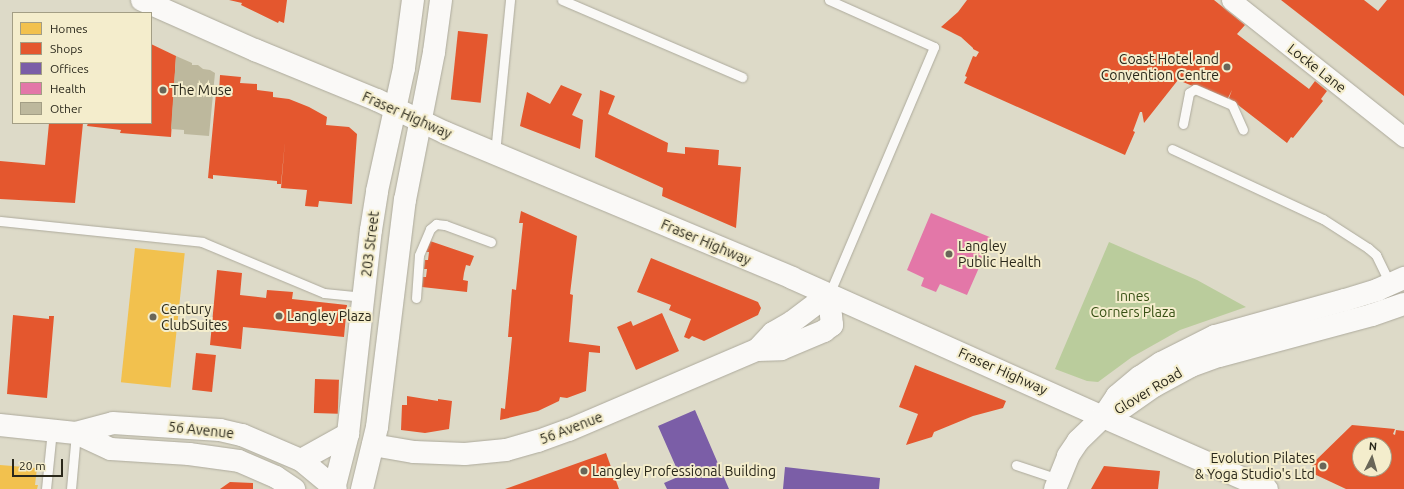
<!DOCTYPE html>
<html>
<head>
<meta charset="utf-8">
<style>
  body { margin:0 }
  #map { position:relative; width:1404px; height:489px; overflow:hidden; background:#dddac8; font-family:Ubuntu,sans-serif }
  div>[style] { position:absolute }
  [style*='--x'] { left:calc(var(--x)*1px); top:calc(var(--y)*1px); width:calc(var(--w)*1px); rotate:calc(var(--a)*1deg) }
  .green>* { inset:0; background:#bacc9c }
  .homes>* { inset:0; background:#f2c14e; transform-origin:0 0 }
  .shops>* { inset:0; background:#e4572e; transform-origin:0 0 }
  .offices>* { inset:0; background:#7b5ea7 }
  .health>* { inset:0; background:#e377a8 }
  .building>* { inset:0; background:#bdb89d }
  .roads { filter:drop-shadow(0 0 1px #adaa9c) drop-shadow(0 0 1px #adaa9c) }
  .service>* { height:9px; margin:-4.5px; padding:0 4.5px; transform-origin:4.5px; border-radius:4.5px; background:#faf9f7 }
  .minor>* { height:19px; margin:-9.5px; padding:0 9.5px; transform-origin:9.5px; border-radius:9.5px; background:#faf9f7 }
  .tertiary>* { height:22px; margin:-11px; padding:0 11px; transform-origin:11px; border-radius:11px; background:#faf9f7 }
  .secondary>* { height:22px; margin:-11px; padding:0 11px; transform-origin:11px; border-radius:11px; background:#faf9f7 }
  .dots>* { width:11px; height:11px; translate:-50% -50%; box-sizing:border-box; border:2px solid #f4edcc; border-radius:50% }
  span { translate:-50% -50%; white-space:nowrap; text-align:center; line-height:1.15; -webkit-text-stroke:4px #f4edcc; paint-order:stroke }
  .poi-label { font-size:14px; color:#2a281b }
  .right { translate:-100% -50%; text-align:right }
  .left { translate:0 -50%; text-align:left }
  .street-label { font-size:14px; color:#2a281b }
  .park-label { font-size:14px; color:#375014 }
  .legend { position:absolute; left:12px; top:12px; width:140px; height:112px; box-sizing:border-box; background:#f4edcc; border:1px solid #a39e85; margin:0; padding:5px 7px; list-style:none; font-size:12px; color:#2a281b }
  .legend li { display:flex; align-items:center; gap:8px; height:20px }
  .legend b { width:20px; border:1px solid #a39e85 }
  .north { position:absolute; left:1352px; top:437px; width:40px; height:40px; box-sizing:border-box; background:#f4edcc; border:1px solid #a39e85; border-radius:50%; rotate:5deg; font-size:11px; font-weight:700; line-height:16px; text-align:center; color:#2a281b }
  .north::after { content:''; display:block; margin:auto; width:14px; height:18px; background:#696658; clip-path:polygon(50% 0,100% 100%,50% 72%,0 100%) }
  .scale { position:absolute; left:12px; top:459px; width:51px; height:18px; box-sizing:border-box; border:2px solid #2a281b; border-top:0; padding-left:5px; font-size:12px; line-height:14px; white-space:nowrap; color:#2a281b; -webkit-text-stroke:3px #f4edcc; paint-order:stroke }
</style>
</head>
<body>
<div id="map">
  <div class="green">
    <div style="clip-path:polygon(1109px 242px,1197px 280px,1246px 307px,1180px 330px,1132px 357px,1098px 382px,1087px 381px,1055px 369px)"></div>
  </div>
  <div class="homes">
    <div style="left:135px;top:248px;width:50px;height:135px;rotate:6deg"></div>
    <div style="clip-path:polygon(0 465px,37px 468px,35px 485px,38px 485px,37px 489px,0 489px)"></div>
  </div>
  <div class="shops">
    <div style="clip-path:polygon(229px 0,287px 0,284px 23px,279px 21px,278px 23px,241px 5px,242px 3px)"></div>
    <div style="clip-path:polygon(967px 0,1214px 0,1245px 25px,1237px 34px,1309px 89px,1315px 81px,1327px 91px,1321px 99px,1323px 101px,1293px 138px,1291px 137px,1287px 143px,1229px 98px,1232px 90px,1227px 100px,1178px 80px,1144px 123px,1142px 112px,1140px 112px,1133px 131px,1135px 132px,1125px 155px,964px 83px,967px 77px,965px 76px,973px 56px,976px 57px,979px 52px,973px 49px,973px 48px,961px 37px,941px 27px,958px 12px)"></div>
    <div style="clip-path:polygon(1281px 0,1364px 0,1378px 11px,1387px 0,1404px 0,1404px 96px)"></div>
    <div style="left:458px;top:31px;width:30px;height:69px;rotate:6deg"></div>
    <div style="clip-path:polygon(151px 44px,176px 56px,171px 137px,120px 133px,121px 130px,87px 126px,88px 123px,151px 123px)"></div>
    <div style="clip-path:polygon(220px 75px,241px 77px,240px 83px,257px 84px,257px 90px,273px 92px,273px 97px,289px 99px,309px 107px,327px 117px,326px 125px,349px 127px,357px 134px,352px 204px,319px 201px,318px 207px,305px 206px,307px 190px,281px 188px,285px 141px,281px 184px,277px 184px,277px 181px,213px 175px,213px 179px,208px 178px,216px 93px,219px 93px)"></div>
    <div style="clip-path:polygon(561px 85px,582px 94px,572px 115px,583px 120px,580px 149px,520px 126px,527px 92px,550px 104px)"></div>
    <div style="clip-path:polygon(600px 90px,615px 96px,608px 114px,668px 143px,667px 152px,685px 154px,685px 147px,719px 150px,718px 165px,741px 167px,736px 228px,662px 196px,663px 188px,595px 157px)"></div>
    <div style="clip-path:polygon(49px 123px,83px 123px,75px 203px,0 199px,0 161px,45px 165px)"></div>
    <div style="clip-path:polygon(521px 211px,577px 236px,570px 294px,573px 295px,569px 342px,600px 346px,600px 353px,589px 352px,586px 391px,567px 398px,560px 397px,559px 401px,538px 411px,500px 420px,501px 408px,505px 409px,512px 337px,508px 337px,512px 289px,516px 290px,523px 223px,519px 223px)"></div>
    <div style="clip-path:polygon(430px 241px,474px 256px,470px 266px,466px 265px,464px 273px,463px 280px,468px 281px,467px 292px,422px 287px,423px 277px,426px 277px,427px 269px,424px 269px,425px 260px,428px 260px,429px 252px,426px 252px)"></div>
    <div style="clip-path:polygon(651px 258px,758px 302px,761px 308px,758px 315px,704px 341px,692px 336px,689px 339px,684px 337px,691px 319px,669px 310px,671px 305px,637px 292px)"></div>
    <div style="clip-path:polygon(217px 270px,242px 273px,240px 295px,266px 298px,267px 290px,293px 292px,292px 299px,347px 305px,344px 337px,243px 327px,241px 349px,210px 345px)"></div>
    <div style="clip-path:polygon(662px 313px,679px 351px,636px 370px,617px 327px,631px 321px,633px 326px)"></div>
    <div style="clip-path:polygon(13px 315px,49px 319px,49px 316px,54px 316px,47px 398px,7px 394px)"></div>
    <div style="left:196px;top:353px;width:20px;height:37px;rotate:6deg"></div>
    <div style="clip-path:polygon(915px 365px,1006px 401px,1003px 408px,973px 416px,934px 432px,932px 437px,906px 445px,918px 414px,899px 407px)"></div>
    <div style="left:315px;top:379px;width:24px;height:34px;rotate:2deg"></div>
    <div style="clip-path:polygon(407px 396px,438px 401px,438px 399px,452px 401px,449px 429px,425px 433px,401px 430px,402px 405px,407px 405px)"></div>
    <div style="clip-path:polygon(evenodd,1352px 425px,1395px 429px,1393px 434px,1395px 435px,1396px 430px,1404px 431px,1404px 489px,1346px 489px,1314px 474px,1312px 464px,1352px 425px,1360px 445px,1384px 445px,1384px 469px,1360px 469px,1360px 445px)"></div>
    <div style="clip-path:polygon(606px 453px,619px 489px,505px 489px)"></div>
    <div style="clip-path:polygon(1104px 466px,1160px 471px,1158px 489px,1091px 489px)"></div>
    <div style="clip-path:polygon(230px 482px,253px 483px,253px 489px,220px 489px)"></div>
  </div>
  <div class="offices">
    <div style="clip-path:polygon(695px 410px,729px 489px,667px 489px,664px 483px,680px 476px,658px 426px)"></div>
    <div style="clip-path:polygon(785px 467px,880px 478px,879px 489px,783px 489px)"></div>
  </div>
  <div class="health">
    <div style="clip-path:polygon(931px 213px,992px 238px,967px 295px,940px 284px,936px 292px,921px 286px,924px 278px,907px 270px)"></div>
  </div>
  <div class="building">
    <div style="clip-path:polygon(176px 56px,192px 63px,192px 65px,198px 65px,203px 69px,210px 70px,215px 73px,209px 136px,184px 134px,184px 130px,171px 129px)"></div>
  </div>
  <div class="roads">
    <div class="service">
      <div style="--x:562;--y:0;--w:196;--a:23.2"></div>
      <div style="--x:829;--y:0;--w:115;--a:24.1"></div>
      <div style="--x:934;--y:47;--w:268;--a:113"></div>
      <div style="--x:1183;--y:124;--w:32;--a:-79"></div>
      <div style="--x:1189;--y:93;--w:7;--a:-34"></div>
      <div style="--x:1195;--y:89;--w:40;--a:23.4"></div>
      <div style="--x:1232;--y:105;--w:27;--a:66"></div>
      <div style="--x:1172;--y:149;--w:166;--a:24.9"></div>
      <div style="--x:1323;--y:219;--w:54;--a:32.8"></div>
      <div style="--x:1368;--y:248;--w:11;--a:41"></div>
      <div style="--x:1376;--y:255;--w:32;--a:64"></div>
      <div style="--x:495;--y:153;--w:154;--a:-84.4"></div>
      <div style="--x:0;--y:221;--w:203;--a:5.9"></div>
      <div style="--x:202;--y:242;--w:132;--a:22.7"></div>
      <div style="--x:324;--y:293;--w:40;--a:5.7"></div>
      <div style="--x:416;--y:298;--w:43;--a:-86"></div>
      <div style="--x:419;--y:255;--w:28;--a:-67"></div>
      <div style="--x:430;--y:229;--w:8;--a:-40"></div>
      <div style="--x:436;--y:224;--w:9;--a:6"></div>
      <div style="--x:445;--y:225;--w:49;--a:20.3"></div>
      <div style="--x:1016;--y:465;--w:44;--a:18.4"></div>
      <div style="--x:46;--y:489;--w:59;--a:-84.2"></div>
      <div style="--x:71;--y:489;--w:56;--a:-84.9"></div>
    </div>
    <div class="minor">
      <div style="--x:1231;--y:0;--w:221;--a:38.4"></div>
    </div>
    <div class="tertiary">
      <div style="--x:757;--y:350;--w:23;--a:-47"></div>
      <div style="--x:773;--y:333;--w:22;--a:-30"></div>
      <div style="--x:792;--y:322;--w:46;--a:-37.1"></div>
      <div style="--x:1103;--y:417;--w:179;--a:23.7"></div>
      <div style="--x:373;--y:445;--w:42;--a:9.7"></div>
      <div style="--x:414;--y:452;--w:51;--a:2.2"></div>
      <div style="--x:465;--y:454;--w:41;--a:-5.6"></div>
      <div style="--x:506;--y:450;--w:33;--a:-16"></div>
      <div style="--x:538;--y:441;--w:33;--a:-20"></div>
      <div style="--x:569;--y:430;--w:204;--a:-23.1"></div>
      <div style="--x:757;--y:350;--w:24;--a:-2"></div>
      <div style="--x:781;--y:349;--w:47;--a:-22.7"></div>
      <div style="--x:824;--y:331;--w:10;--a:-37"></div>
      <div style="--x:832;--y:325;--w:31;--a:-96"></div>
    </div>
    <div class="secondary">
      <div style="--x:142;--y:0;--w:124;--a:23.9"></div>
      <div style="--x:255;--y:50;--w:132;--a:22.3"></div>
      <div style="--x:377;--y:100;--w:76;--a:25.6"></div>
      <div style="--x:446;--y:133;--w:375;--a:22.7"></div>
      <div style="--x:792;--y:278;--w:341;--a:24.1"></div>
      <div style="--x:1124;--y:407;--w:37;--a:-35"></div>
      <div style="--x:1154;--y:386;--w:42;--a:-28.4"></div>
      <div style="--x:1191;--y:366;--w:30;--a:-20"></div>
      <div style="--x:1219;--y:356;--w:158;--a:-15"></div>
      <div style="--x:1372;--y:315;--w:34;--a:-19"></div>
      <div style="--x:0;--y:425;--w:76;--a:6"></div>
      <div style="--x:76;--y:433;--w:38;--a:25"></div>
      <div style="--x:111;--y:449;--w:78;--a:3.7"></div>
      <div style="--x:189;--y:454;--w:50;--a:8"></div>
      <div style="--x:239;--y:461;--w:40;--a:23.4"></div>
      <div style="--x:276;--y:477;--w:22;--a:34"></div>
      <div style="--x:76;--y:433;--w:38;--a:-15"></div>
      <div style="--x:113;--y:423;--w:107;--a:3.7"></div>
      <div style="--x:220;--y:430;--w:23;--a:13"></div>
      <div style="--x:242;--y:435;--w:64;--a:23"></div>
      <div style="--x:301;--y:460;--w:45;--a:39.6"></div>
      <div style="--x:301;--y:460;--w:54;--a:-29"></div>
      <div style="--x:334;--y:489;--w:57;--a:-75.7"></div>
      <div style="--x:348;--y:434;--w:205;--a:-83.6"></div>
      <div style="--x:371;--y:230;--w:39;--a:-81"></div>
      <div style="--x:377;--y:191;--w:126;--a:-77.6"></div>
      <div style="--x:404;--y:68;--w:69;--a:-82.5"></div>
      <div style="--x:362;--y:489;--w:64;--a:-76.4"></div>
      <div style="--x:377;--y:427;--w:229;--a:-83"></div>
      <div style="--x:405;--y:200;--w:151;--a:-78.9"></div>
      <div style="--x:434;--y:52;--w:52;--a:-82.3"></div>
      <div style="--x:1055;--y:489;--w:35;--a:-68"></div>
      <div style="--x:1068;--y:456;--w:18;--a:-56"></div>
      <div style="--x:1078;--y:441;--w:35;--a:-44"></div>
      <div style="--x:1103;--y:417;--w:25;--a:-56"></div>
      <div style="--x:1117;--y:396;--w:30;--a:-40"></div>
      <div style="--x:1140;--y:377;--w:25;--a:-34"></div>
      <div style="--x:1161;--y:363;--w:60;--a:-26.6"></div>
      <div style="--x:1215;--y:336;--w:135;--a:-15.5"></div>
      <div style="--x:1345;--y:300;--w:34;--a:-17"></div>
      <div style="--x:1377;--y:290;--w:30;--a:-24"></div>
    </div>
  </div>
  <div class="dots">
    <div style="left:1227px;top:67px;background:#696658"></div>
    <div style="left:163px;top:90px;background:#696658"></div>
    <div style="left:949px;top:254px;background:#696658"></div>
    <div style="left:279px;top:316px;background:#696658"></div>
    <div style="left:153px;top:317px;background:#696658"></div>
    <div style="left:1323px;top:466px;background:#696658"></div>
    <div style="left:584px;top:471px;background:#696658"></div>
  </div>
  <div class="poi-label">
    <span class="right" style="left:1219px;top:67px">Coast Hotel and<br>Convention Centre</span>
    <span class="left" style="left:171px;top:90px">The Muse</span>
    <span class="left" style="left:958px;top:254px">Langley<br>Public Health</span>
    <span class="left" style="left:161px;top:317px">Century<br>ClubSuites</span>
    <span class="left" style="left:287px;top:316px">Langley Plaza</span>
    <span class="right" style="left:1315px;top:466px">Evolution Pilates<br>&amp; Yoga Studio's Ltd</span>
    <span class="left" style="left:592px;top:471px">Langley Professional Building</span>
  </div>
  <div class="street-label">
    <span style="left:1317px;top:68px;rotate:38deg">Locke Lane</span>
    <span style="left:407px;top:115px;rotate:24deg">Fraser Highway</span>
    <span style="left:706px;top:242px;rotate:23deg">Fraser Highway</span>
    <span style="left:370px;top:244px;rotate:-83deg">203 Street</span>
    <span style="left:1003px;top:371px;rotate:24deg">Fraser Highway</span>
    <span style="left:1148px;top:391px;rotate:-31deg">Glover Road</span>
    <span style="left:571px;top:428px;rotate:-21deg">56 Avenue</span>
    <span style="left:201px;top:430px;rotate:6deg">56 Avenue</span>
  </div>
  <div class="park-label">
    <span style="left:1133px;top:304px">Innes<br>Corners Plaza</span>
  </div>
  <ul class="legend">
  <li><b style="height:11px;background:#f2c14e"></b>Homes</li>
  <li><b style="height:11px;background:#e4572e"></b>Shops</li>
  <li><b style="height:11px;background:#7b5ea7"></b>Offices</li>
  <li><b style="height:11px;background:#e377a8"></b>Health</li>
  <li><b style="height:11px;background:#bdb89d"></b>Other</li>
  </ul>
  <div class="north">N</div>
  <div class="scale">20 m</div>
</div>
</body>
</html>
